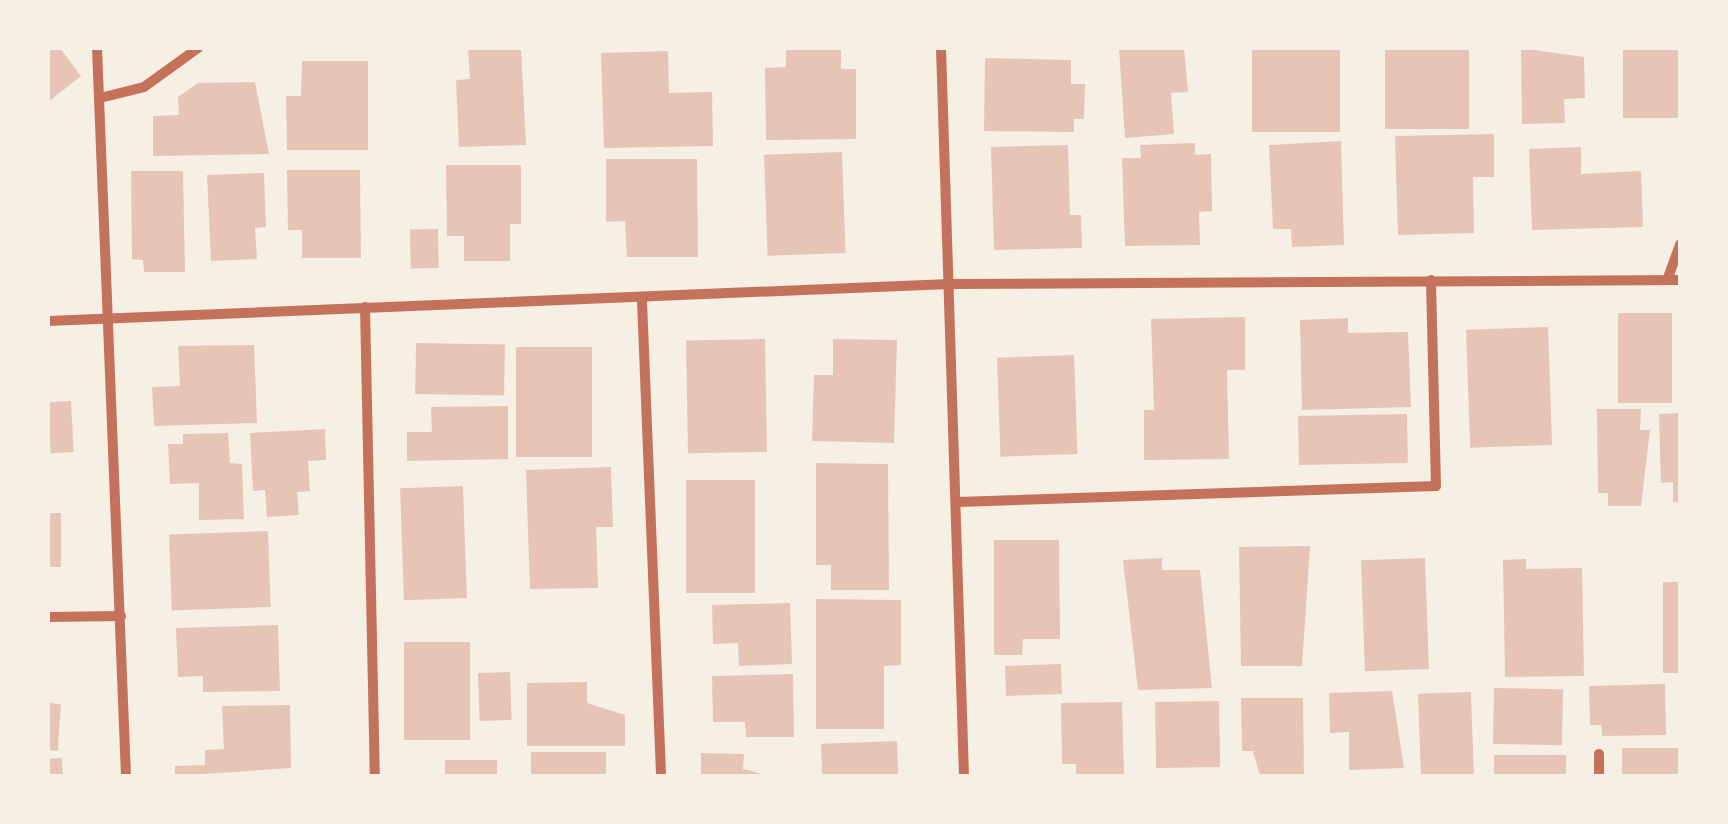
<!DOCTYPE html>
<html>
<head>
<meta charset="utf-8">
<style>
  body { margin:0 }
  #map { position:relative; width:1728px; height:824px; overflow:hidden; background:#f6efe4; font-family:"Nunito Sans",sans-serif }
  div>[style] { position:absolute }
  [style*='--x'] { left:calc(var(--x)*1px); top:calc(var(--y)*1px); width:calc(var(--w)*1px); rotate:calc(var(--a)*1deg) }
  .building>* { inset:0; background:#e6c5b7; transform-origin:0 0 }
  .minor>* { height:10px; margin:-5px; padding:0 5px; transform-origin:5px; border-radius:5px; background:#c5725c }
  span { translate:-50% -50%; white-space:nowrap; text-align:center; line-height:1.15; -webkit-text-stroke:8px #f6efe4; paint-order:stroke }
  .frame { position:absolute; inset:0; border:50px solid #f6efe4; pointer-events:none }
</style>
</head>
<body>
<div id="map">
  <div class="building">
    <div style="clip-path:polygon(48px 48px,60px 48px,81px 76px,48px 102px)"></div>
    <div style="clip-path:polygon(510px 48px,521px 48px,526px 145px,459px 147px,456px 80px,470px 79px,468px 49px)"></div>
    <div style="clip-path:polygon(786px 48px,841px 48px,841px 69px,856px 69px,856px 139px,766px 140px,765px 68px,786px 67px)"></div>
    <div style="clip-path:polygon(1119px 48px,1184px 48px,1188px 92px,1171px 93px,1174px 134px,1125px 138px)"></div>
    <div style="left:1252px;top:48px;width:88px;height:84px"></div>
    <div style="left:1385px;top:48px;width:84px;height:81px"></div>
    <div style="clip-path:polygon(1521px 48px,1584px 57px,1585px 98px,1564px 99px,1565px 123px,1522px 124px)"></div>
    <div style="left:1623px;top:48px;width:57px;height:70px"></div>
    <div style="clip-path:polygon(668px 51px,669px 93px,712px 92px,713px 146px,604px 148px,601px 53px)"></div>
    <div style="clip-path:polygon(985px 58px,1071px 60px,1071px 84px,1085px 84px,1084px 119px,1074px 119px,1074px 132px,984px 131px)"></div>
    <div style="clip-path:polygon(302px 61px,368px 61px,368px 150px,287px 150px,286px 96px,301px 96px)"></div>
    <div style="clip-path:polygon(255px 82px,269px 154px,153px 156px,153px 116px,179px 115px,178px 97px,198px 83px)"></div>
    <div style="clip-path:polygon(1494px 134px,1494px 177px,1473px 177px,1474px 233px,1398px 235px,1395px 136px)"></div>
    <div style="clip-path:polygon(1341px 141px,1344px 245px,1292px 247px,1291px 229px,1273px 229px,1269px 145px)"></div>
    <div style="clip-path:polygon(1195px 143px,1195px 155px,1211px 154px,1212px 211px,1199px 212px,1200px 245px,1125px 246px,1122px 158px,1141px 158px,1140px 145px)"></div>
    <div style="clip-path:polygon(1068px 145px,1070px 215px,1081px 215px,1082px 248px,994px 250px,991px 147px)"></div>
    <div style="clip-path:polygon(1581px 147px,1581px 174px,1641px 171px,1643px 227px,1532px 230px,1529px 149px)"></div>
    <div style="left:842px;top:152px;width:101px;height:78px;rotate:88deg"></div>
    <div style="clip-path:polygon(606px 159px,697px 159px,698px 257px,627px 257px,625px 221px,606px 222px)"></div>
    <div style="clip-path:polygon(446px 165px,521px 165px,521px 224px,510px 224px,510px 261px,464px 261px,464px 236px,447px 236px)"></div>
    <div style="clip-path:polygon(287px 170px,360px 170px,361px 258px,302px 258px,302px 230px,288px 230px)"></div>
    <div style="clip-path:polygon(131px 171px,183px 171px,185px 272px,144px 272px,143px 260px,132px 259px)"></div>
    <div style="clip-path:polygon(264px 173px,266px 227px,255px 228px,257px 259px,211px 261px,207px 175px)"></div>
    <div style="left:438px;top:229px;width:39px;height:28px;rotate:89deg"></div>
    <div style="left:1618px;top:313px;width:54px;height:90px"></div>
    <div style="clip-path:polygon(1245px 317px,1245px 370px,1227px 370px,1229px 459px,1144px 460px,1144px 410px,1154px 410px,1151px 319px)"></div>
    <div style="clip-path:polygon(1348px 318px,1348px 333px,1408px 332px,1411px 407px,1302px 410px,1300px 320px)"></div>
    <div style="left:1548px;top:327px;width:118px;height:82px;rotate:88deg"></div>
    <div style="left:765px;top:339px;width:113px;height:79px;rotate:89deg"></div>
    <div style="clip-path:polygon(833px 339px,897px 340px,894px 443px,812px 441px,814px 375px,833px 375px)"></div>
    <div style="left:416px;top:343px;width:89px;height:51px;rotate:1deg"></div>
    <div style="clip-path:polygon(254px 345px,257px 423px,154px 426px,152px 387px,180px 386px,178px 346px)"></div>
    <div style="left:516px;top:347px;width:76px;height:110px"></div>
    <div style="left:1074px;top:355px;width:99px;height:77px;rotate:88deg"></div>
    <div style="left:71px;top:401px;width:51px;height:23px;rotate:87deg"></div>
    <div style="clip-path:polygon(508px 406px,508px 459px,407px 461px,407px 432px,432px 432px,431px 407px)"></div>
    <div style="clip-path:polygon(1597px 409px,1641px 409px,1640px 430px,1650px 430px,1641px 506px,1608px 506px,1608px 493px,1598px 493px)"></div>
    <div style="clip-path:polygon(1680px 413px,1680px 502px,1673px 502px,1673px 482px,1661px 483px,1659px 414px)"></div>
    <div style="left:1407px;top:414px;width:49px;height:109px;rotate:89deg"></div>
    <div style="clip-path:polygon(325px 429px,326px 460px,308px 461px,310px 491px,297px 492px,299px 515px,267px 517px,265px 490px,253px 491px,250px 433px)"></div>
    <div style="clip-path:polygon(228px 433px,230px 463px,242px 464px,244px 519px,199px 520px,199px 483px,170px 484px,168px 444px,183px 444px,183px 434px)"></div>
    <div style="clip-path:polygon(816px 463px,888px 464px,889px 590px,831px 590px,831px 565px,816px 565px)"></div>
    <div style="clip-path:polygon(611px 467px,613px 527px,596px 527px,598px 588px,530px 589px,526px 470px)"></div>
    <div style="left:686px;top:480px;width:69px;height:113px"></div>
    <div style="left:463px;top:486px;width:112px;height:63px;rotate:88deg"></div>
    <div style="left:48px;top:513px;width:13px;height:54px"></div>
    <div style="left:268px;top:531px;width:76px;height:99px;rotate:88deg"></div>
    <div style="clip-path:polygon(994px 540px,1059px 540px,1060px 639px,1023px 639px,1022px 655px,994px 655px)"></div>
    <div style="clip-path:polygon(1310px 546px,1302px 666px,1241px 666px,1239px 547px)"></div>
    <div style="clip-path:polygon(1162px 558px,1162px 570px,1200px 570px,1212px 688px,1138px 690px,1123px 560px)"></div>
    <div style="left:1425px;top:558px;width:111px;height:64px;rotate:88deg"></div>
    <div style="clip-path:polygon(1526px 559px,1526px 569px,1582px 568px,1584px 676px,1505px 677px,1503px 560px)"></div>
    <div style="left:1680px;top:582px;width:91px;height:17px;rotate:90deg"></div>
    <div style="clip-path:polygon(816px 599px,901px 600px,901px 665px,884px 666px,884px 729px,816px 729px)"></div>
    <div style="clip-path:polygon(790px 603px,792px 664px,739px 666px,738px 643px,713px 644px,712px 605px)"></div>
    <div style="clip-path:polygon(278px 625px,280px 691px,203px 692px,203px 676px,178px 677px,176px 628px)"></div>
    <div style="left:404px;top:642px;width:66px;height:98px"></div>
    <div style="left:1061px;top:664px;width:30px;height:56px;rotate:88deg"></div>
    <div style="left:510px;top:672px;width:48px;height:32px;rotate:88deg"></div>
    <div style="clip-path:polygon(793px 674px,794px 737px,746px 737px,745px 722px,713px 722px,712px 676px)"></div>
    <div style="clip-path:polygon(587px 682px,587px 703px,625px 715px,625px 746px,527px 746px,527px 683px)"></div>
    <div style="clip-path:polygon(1665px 684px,1666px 735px,1602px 736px,1601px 725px,1590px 725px,1589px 686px)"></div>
    <div style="left:1494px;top:688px;width:69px;height:56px;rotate:1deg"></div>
    <div style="clip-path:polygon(1392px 691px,1404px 768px,1349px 770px,1349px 732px,1330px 733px,1329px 693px)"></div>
    <div style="left:1471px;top:692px;width:84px;height:53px;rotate:88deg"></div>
    <div style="clip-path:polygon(1241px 698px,1303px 698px,1304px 776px,1260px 776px,1253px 751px,1242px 751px)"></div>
    <div style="left:1219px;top:701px;width:66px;height:64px;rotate:89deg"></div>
    <div style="clip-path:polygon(1122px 702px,1124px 776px,1076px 776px,1076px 764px,1062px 764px,1061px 703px)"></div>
    <div style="left:48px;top:703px;width:13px;height:47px;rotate:4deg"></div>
    <div style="clip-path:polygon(290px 705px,291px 768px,175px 776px,175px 766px,205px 765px,205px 750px,224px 749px,222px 706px)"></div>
    <div style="left:897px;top:741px;width:35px;height:76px;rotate:88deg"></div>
    <div style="left:1622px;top:748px;width:58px;height:28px"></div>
    <div style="left:531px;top:752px;width:75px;height:24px"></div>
    <div style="clip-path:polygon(701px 753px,744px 754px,743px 769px,770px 776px,701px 776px)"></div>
    <div style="left:1494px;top:755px;width:72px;height:21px"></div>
    <div style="left:62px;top:758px;width:18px;height:14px;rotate:87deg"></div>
    <div style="left:445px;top:760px;width:52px;height:16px"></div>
  </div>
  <div class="minor">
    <div style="--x:97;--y:48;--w:729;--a:87.72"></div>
    <div style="--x:941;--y:48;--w:728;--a:88.19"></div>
    <div style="--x:100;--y:98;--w:45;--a:-14"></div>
    <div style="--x:144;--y:87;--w:67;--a:-35.8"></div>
    <div style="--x:1669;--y:275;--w:33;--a:-70"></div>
    <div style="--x:642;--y:301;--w:475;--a:87.7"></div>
    <div style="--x:365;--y:307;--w:469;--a:88.8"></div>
    <div style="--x:48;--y:321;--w:902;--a:-2.35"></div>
    <div style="--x:949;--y:284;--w:731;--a:-0.31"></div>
    <div style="--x:957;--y:502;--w:479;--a:-1.9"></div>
    <div style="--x:1436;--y:486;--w:206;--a:-91.4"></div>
    <div style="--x:48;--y:617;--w:73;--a:-0.8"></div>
    <div style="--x:1599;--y:754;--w:22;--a:90"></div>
  </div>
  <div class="frame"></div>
</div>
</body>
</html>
